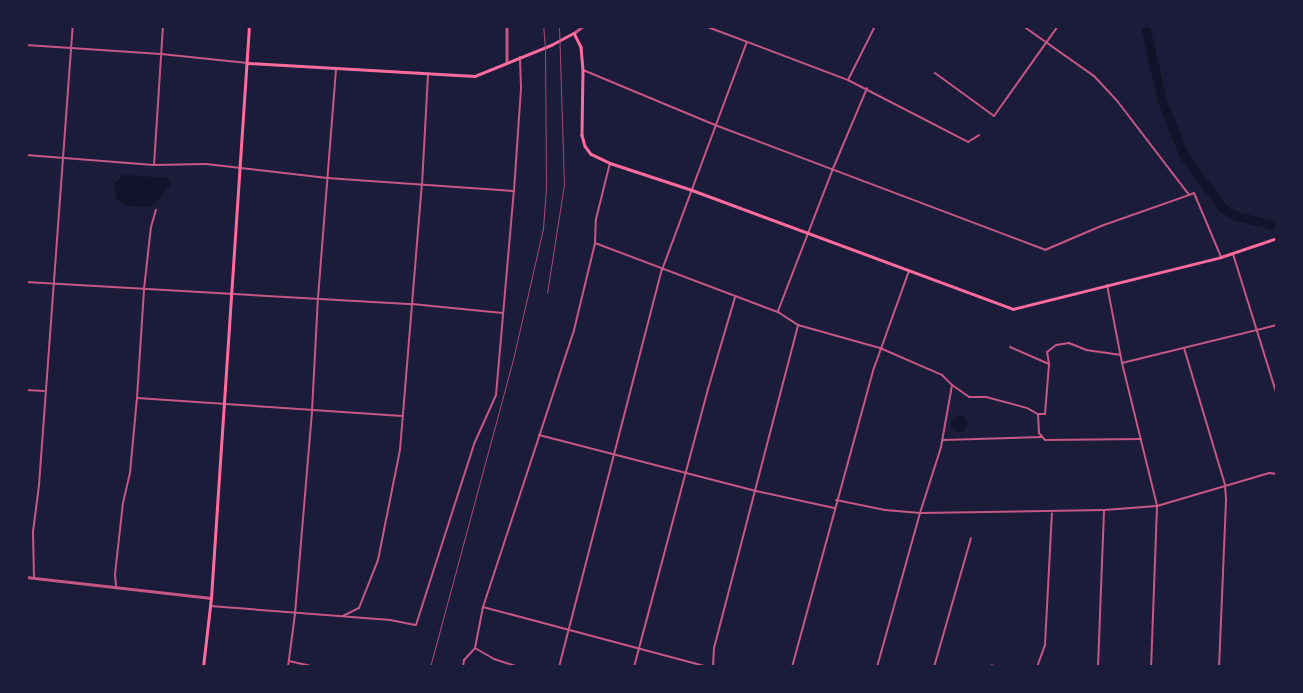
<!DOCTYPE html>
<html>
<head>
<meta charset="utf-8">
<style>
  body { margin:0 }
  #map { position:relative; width:1303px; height:693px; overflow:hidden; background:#1b1b3a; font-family:"Roboto Serif",serif }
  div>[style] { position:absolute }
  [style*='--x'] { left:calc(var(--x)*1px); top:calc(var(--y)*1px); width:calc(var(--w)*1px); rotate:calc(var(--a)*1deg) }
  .water>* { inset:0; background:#12122b }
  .round { border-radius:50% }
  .river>* { height:9px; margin:-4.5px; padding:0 4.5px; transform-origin:4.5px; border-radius:4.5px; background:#12122b }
  .minor>* { height:2px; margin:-1px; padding:0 1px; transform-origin:1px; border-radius:1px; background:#c65784 }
  .tertiary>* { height:2.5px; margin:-1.25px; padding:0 1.25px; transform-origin:1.25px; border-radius:1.25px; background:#c65784 }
  .secondary>* { height:2.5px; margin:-1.25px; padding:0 1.25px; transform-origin:1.25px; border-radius:1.25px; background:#ff6b9d }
  .rail>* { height:1px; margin:-0.5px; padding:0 0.5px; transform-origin:0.5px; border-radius:0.5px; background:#a44b75 }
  span { translate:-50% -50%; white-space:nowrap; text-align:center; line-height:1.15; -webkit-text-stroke:4px #1b1b3a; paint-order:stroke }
  .frame { position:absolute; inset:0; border:28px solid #1b1b3a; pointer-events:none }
</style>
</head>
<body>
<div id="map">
  <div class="water">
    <div style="clip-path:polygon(124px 175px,169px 178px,170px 185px,159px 199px,150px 207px,129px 206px,117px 199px,114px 183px)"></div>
    <div class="round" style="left:951px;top:416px;width:16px;height:16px"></div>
  </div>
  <div class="river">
    <div style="--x:1145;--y:26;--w:77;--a:77.2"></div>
    <div style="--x:1162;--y:101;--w:59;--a:68.2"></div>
    <div style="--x:1184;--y:156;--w:64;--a:53.3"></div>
    <div style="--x:1222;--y:207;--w:17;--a:33"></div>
    <div style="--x:1236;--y:216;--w:42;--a:13.7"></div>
  </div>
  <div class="minor">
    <div style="--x:705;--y:26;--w:153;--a:20.7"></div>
    <div style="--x:848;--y:80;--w:135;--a:27.3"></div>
    <div style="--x:968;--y:142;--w:13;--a:-32"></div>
    <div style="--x:1023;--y:26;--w:87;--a:35.2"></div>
    <div style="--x:1094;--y:76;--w:35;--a:47"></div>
    <div style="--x:1118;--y:102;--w:117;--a:52.6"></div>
    <div style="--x:1189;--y:195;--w:5;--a:-22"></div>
    <div style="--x:1194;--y:193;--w:69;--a:67.1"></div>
    <div style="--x:26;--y:45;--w:135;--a:3.8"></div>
    <div style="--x:161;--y:54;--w:87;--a:5.9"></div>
    <div style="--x:583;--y:70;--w:143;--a:22.6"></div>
    <div style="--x:715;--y:125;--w:353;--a:20.7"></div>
    <div style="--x:1045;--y:250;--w:61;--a:-23.2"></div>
    <div style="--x:1101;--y:226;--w:93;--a:-19.4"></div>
    <div style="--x:935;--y:73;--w:73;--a:36.1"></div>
    <div style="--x:994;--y:116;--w:110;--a:-54.6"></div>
    <div style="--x:848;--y:80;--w:60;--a:-63.4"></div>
    <div style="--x:26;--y:155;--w:128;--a:4.5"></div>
    <div style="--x:154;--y:165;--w:52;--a:-1.1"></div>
    <div style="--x:206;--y:164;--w:122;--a:6.6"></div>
    <div style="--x:327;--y:178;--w:187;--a:4"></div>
    <div style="--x:154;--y:165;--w:139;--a:-86.3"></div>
    <div style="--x:595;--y:243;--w:196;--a:20.7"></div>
    <div style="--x:778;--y:312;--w:24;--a:33"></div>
    <div style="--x:798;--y:325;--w:85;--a:15.7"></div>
    <div style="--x:880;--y:348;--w:68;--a:23.5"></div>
    <div style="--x:942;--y:375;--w:14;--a:45"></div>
    <div style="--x:952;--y:385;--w:21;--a:35"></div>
    <div style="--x:969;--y:397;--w:17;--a:0"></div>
    <div style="--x:986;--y:397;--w:42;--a:15"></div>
    <div style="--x:1027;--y:408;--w:13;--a:29"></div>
    <div style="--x:1038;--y:414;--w:19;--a:87"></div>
    <div style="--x:1039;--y:433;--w:9;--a:49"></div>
    <div style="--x:1045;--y:440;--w:96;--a:-0.6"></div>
    <div style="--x:1233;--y:254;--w:148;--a:72.7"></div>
    <div style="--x:26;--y:282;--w:387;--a:3.3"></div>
    <div style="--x:412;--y:304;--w:91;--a:5.6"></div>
    <div style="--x:1107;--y:285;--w:79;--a:79.1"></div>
    <div style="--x:1122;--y:363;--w:147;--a:76.2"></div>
    <div style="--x:1157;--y:506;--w:161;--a:92.1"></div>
    <div style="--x:778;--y:311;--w:150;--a:-68.9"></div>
    <div style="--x:832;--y:171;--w:90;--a:-67.1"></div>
    <div style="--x:1010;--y:347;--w:43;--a:23.6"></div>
    <div style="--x:1184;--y:348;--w:143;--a:73.3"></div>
    <div style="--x:1225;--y:485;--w:16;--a:86"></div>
    <div style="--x:1226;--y:501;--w:166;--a:92.4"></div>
    <div style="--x:1122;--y:363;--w:160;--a:-13.8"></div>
    <div style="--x:26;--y:390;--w:18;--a:3"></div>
    <div style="--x:137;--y:398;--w:266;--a:3.9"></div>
    <div style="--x:1038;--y:414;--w:7;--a:0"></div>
    <div style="--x:1045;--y:414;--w:50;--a:-85.4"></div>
    <div style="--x:1049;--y:364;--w:12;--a:-99"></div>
    <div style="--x:1047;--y:352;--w:11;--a:-38"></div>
    <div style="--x:1056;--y:345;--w:13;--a:-9"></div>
    <div style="--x:1069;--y:343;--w:18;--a:22"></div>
    <div style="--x:1086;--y:350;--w:34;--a:8"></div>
    <div style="--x:539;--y:435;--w:224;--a:14.5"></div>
    <div style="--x:756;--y:491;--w:80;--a:12.3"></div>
    <div style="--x:943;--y:440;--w:99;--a:-1.7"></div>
    <div style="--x:836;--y:500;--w:50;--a:11.5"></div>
    <div style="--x:885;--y:510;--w:35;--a:5"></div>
    <div style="--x:920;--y:513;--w:184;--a:-0.9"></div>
    <div style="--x:1104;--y:510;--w:53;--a:-4.3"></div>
    <div style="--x:1157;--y:506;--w:117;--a:-16.4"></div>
    <div style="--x:1269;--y:473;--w:8;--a:7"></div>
    <div style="--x:34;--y:577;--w:45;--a:-91.3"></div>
    <div style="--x:33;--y:532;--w:47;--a:-82.7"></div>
    <div style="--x:39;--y:485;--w:460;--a:-85.8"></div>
    <div style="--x:116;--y:586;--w:12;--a:-95"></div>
    <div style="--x:115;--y:574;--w:71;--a:-83.6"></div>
    <div style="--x:123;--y:503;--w:31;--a:-77"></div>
    <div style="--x:130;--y:473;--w:75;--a:-84.7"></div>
    <div style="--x:137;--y:398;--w:109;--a:-86.3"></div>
    <div style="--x:144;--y:289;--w:62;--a:-83.6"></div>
    <div style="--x:151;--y:227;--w:18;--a:-74"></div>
    <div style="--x:210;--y:606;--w:181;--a:4.4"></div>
    <div style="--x:390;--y:620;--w:26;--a:11"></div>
    <div style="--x:416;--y:625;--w:190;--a:-72.2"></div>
    <div style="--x:474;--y:444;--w:54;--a:-65.8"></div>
    <div style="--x:496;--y:395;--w:205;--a:-85"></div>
    <div style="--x:514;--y:191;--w:103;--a:-86.1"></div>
    <div style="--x:521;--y:88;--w:31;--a:-92"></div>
    <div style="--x:483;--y:607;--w:234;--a:14.9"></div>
    <div style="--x:343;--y:616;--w:18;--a:-27"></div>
    <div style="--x:359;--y:608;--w:52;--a:-68.4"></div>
    <div style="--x:378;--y:560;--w:112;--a:-78.7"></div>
    <div style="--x:400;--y:450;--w:266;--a:-85.3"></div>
    <div style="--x:422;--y:185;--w:110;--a:-86.9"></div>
    <div style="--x:475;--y:648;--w:22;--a:30"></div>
    <div style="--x:494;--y:659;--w:25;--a:18"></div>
    <div style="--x:289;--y:661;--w:28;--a:13"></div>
    <div style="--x:288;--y:667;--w:53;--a:-82.5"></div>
    <div style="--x:295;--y:614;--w:204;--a:-85.2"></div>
    <div style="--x:312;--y:411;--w:113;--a:-87"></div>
    <div style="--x:318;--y:298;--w:229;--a:-85.5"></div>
    <div style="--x:463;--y:667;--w:7;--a:-82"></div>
    <div style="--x:464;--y:660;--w:16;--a:-47"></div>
    <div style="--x:475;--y:648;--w:42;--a:-79"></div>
    <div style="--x:483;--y:607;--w:292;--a:-71.8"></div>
    <div style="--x:574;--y:330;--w:89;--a:-76.4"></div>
    <div style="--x:595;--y:243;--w:24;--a:-88"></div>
    <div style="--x:596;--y:219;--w:58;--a:-76"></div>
    <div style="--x:559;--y:667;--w:410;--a:-75.5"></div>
    <div style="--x:662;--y:270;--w:243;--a:-69.6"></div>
    <div style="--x:634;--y:667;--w:288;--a:-75.1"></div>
    <div style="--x:708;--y:389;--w:96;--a:-73.6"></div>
    <div style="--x:713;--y:667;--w:19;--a:-87"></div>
    <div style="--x:714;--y:648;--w:334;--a:-75.4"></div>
    <div style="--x:792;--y:667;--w:310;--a:-74.7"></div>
    <div style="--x:874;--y:368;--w:103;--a:-70.2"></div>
    <div style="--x:877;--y:667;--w:160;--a:-74.4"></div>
    <div style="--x:920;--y:513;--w:69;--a:-72.3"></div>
    <div style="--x:941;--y:447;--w:63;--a:-79.9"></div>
    <div style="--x:934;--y:667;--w:134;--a:-74"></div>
    <div style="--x:991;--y:667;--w:2;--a:-63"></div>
    <div style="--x:1037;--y:667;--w:23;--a:-70"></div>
    <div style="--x:1045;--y:645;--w:132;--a:-87"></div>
    <div style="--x:1098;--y:667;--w:157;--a:-87.8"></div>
  </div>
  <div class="tertiary">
    <div style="--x:507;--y:26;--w:36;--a:90"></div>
    <div style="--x:574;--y:33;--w:11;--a:-38"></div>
    <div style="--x:26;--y:577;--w:186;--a:6.5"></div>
  </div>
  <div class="secondary">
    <div style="--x:248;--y:63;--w:227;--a:3.3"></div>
    <div style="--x:475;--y:76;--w:82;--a:-22.2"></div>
    <div style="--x:551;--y:45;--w:26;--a:-28"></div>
    <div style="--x:574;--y:33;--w:16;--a:63"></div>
    <div style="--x:581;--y:47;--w:23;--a:85"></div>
    <div style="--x:583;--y:70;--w:65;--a:90.9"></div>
    <div style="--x:582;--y:135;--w:11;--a:75"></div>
    <div style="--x:585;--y:146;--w:10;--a:53"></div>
    <div style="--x:591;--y:154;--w:21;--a:25"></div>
    <div style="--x:610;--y:163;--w:86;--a:18.2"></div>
    <div style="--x:692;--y:190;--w:342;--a:20.3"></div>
    <div style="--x:1013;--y:309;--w:214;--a:-14"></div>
    <div style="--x:1221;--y:257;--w:59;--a:-18.7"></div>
    <div style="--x:203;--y:667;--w:69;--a:-83.4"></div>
    <div style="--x:211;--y:598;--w:573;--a:-86.2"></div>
  </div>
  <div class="rail">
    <div style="--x:547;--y:293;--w:109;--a:-81.1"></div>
    <div style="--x:564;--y:185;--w:159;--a:-91.8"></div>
    <div style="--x:430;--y:667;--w:323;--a:-74.9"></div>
    <div style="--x:514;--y:355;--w:130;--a:-77.1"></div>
    <div style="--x:543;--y:228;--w:41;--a:-85.8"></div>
    <div style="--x:546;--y:187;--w:140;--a:-90.4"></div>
    <div style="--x:545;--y:47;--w:21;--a:-95"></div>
  </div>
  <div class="frame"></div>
</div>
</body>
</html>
